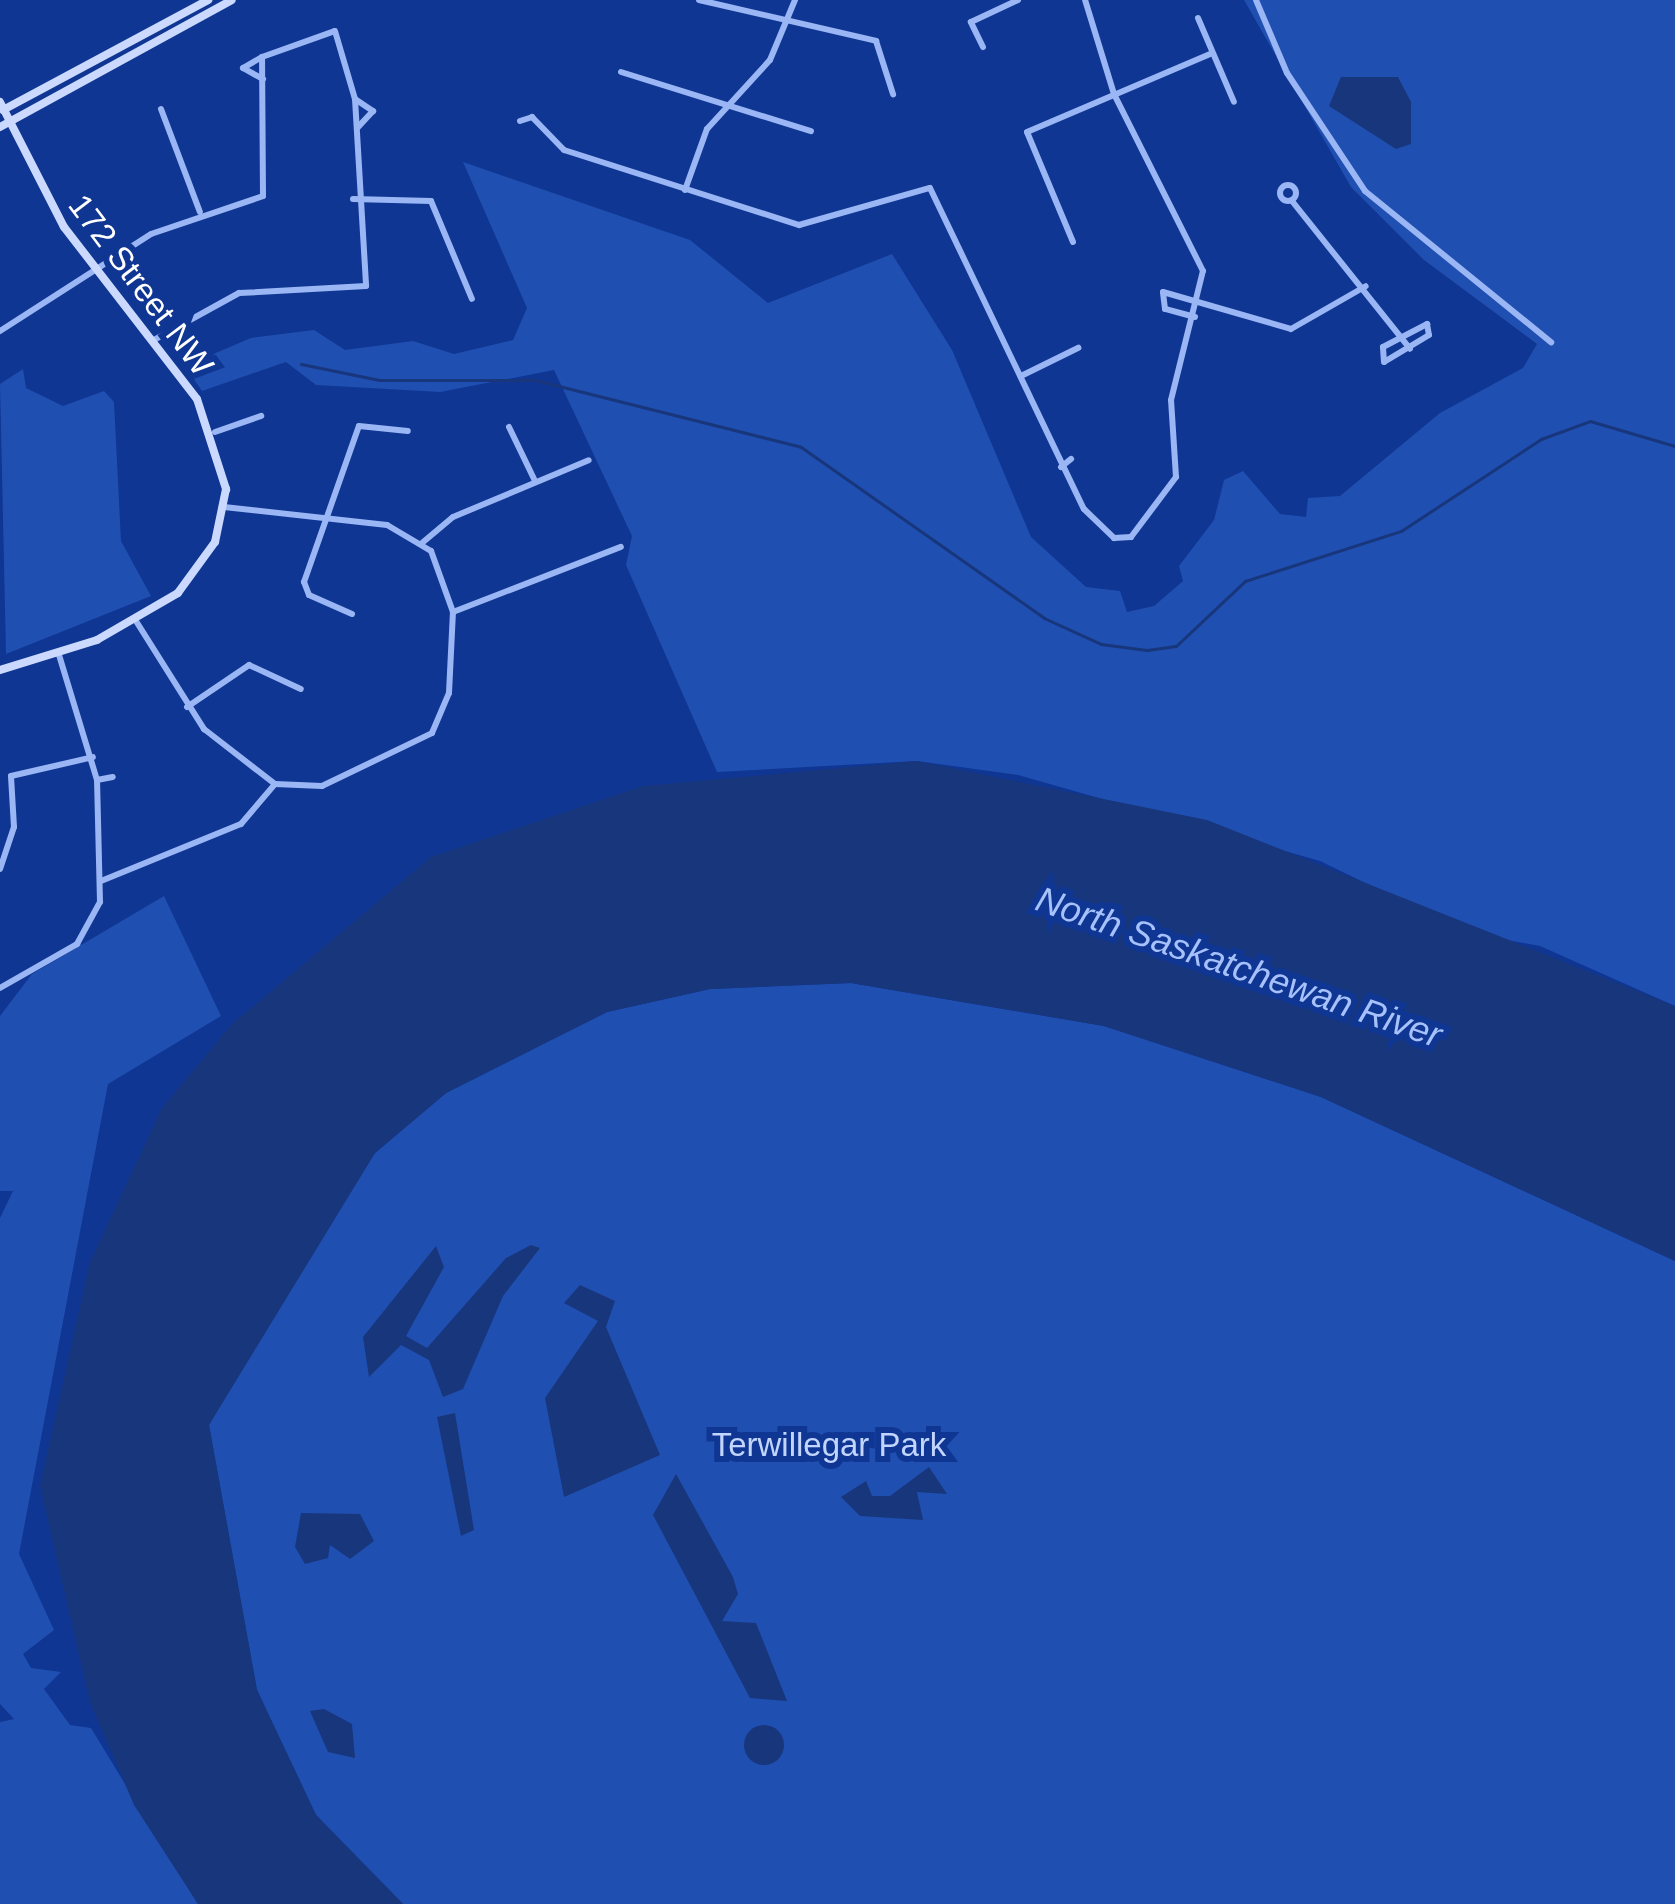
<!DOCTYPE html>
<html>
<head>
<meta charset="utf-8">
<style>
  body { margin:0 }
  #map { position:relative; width:1675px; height:1904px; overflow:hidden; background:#0f3692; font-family:Helvetica,sans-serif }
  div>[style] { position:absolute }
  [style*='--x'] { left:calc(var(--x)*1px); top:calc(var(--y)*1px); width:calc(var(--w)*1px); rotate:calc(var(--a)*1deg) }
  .green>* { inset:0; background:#204fb2 }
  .water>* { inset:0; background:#18367b }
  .round { border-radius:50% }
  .stream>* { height:3px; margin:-1.5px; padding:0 1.5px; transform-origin:1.5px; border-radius:1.5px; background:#18367b }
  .street>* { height:6px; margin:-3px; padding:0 3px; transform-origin:3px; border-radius:3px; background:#9ab6f4 }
  .street>.ring { margin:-3px; padding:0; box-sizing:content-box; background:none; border:6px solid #9ab6f4; border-radius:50% }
  .secondary>* { height:8px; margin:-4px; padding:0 4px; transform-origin:4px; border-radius:4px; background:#cad9fd }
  span { translate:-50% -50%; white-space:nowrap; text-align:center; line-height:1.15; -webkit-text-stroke:12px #0f3692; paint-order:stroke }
  .street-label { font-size:33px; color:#fff }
  .park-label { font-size:33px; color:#c2d5fe }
  .water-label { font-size:36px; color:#a6c1fb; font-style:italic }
</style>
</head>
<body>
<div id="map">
  <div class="green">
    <div style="clip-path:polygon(1244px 0,1675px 0,1675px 1006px,1540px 946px,1469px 933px,1320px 861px,1018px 775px,917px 761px,717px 772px,626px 565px,632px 536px,554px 370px,440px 392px,316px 385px,286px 362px,202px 391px,185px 366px,251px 338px,314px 330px,345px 350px,413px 341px,454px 354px,513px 340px,527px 308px,463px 162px,690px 240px,768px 303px,892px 254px,952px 350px,1031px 537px,1086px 587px,1120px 591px,1127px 612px,1154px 606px,1183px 581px,1179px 566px,1214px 520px,1224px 480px,1243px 471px,1280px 514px,1306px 517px,1308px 498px,1340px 496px,1440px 413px,1523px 368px,1537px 344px,1424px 260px,1351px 187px)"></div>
    <div style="clip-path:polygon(23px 369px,26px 388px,63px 406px,104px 391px,114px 402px,121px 541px,151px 596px,6px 654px,0 384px)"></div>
    <div style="clip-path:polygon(164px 896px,221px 1016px,108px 1084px,19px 1554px,54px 1630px,23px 1654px,31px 1668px,61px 1672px,44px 1689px,70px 1725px,91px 1728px,198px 1904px,0 1904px,0 1722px,14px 1719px,0 1704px,0 1218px,13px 1191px,0 1191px,0 1016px,32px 974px)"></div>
    <div style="clip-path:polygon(851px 983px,1104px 1026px,1321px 1097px,1675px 1261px,1675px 1904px,403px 1904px,316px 1815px,257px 1690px,209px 1425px,260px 1327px,375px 1153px,446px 1093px,607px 1012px,710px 989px)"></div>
  </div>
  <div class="water">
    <div style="clip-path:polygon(1341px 77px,1398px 77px,1411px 102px,1411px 144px,1396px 149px,1329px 106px)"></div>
    <div style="clip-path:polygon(917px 761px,1207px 820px,1675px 1006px,1675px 1261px,1321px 1097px,1104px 1026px,851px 983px,710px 989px,607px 1012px,446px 1093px,375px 1153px,209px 1425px,257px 1690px,316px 1815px,403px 1904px,198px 1904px,134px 1805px,90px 1702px,40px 1486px,90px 1262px,162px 1108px,231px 1025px,431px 857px,643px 786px)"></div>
    <div style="clip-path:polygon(531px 1245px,540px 1248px,503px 1296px,463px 1389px,443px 1397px,429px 1360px,401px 1345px,369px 1377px,363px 1337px,436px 1246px,444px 1267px,406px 1336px,427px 1348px,506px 1258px)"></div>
    <div style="clip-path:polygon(580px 1285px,615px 1301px,606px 1327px,660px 1455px,564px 1497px,545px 1398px,598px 1321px,564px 1303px)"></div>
    <div style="clip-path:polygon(455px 1413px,474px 1530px,461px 1536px,437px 1417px)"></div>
    <div style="clip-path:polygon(929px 1467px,947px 1494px,917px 1492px,923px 1520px,860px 1516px,841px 1497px,866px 1481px,872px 1496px,890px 1496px)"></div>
    <div style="clip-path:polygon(676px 1474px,733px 1577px,738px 1594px,722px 1621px,756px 1623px,787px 1701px,750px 1698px,653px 1515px)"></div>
    <div style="clip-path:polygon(301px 1513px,360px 1514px,374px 1541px,350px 1559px,330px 1545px,328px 1558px,305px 1564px,295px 1547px)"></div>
    <div style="clip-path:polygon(324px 1709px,352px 1724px,355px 1758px,328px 1752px,310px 1711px)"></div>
    <div class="round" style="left:744px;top:1725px;width:40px;height:40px"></div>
  </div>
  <div class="stream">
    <div style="--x:301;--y:364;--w:80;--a:11.6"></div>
    <div style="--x:379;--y:380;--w:156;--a:0"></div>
    <div style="--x:535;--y:380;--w:274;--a:14.1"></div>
    <div style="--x:801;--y:447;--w:297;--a:35.1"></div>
    <div style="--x:1044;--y:618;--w:63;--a:24.5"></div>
    <div style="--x:1101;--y:644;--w:46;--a:7.4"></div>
    <div style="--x:1147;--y:650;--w:29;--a:-8"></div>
    <div style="--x:1176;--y:646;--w:95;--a:-43.3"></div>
    <div style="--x:1245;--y:581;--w:164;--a:-17.8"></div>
    <div style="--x:1401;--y:531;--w:168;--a:-33.3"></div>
    <div style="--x:1541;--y:439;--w:52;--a:-20.2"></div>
    <div style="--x:1590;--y:421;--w:89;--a:16.4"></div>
  </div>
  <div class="street">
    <div style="--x:699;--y:0;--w:182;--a:13"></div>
    <div style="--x:876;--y:41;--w:56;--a:72.2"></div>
    <div style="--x:1256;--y:0;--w:79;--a:67"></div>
    <div style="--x:1287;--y:73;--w:141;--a:56.5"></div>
    <div style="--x:1365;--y:191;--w:240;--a:39.1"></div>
    <div style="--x:1198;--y:18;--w:91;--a:66.8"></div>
    <div style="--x:983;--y:47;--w:28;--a:-116"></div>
    <div style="--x:971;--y:22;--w:52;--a:-25.1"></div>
    <div style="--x:262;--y:57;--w:22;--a:150"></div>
    <div style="--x:243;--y:68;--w:23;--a:29"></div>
    <div style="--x:621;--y:72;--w:199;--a:17.3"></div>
    <div style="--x:355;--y:99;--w:22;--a:34"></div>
    <div style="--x:373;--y:111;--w:22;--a:133"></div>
    <div style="--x:161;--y:109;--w:110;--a:69.3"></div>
    <div style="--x:520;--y:121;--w:13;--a:-18"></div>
    <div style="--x:532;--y:117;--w:46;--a:45.9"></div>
    <div style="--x:564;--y:150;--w:247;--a:17.7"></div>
    <div style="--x:799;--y:225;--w:136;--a:-15.8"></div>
    <div style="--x:930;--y:188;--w:356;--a:64.4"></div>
    <div style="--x:1084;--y:509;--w:42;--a:44"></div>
    <div style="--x:1114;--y:538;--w:17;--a:-3"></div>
    <div style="--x:1131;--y:537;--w:75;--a:-53.1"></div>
    <div style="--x:1176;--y:477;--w:77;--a:-93.7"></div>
    <div style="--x:1171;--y:400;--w:133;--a:-76.1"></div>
    <div style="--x:1203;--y:271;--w:198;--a:-116.7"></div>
    <div style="--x:1114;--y:94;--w:98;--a:-107.1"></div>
    <div class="ring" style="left:1280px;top:185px;width:10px;height:10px"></div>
    <div style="--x:685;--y:190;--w:65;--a:-70.2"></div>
    <div style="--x:707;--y:129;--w:93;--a:-47.6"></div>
    <div style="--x:770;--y:60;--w:65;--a:-67.4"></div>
    <div style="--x:353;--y:199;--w:78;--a:1.5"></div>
    <div style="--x:431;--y:201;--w:106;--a:67.3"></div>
    <div style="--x:1292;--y:201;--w:189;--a:51.4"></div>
    <div style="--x:1073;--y:242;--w:119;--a:-112.7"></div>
    <div style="--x:1027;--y:132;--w:201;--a:-23.1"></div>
    <div style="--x:1195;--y:317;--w:31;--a:-165"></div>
    <div style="--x:1165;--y:309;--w:17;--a:-97"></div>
    <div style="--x:1163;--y:292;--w:133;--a:16.1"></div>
    <div style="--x:1291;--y:329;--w:86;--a:-29.8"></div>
    <div style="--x:1427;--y:324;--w:11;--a:80"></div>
    <div style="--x:1429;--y:335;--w:52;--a:149"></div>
    <div style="--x:1384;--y:362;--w:15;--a:-94"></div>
    <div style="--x:1383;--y:347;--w:50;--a:-27.6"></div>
    <div style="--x:0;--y:331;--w:179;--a:-32.7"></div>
    <div style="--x:151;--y:234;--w:118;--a:-18.7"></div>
    <div style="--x:263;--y:196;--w:139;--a:-90.4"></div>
    <div style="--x:262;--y:57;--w:77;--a:-19.6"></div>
    <div style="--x:335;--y:31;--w:71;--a:73.6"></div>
    <div style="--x:355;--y:99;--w:187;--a:86.6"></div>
    <div style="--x:366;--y:286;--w:127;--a:176.8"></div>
    <div style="--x:239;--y:293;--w:97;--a:151.1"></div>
    <div style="--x:1021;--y:376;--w:64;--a:-26.2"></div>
    <div style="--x:509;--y:427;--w:60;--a:64.3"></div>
    <div style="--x:215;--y:432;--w:49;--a:-19.2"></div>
    <div style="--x:1061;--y:467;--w:13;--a:-39"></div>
    <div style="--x:422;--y:543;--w:40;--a:-40"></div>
    <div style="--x:453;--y:517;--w:147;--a:-22.7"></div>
    <div style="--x:453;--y:612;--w:180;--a:-21.2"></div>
    <div style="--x:352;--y:614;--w:47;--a:-156.2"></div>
    <div style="--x:309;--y:595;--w:14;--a:-111"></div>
    <div style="--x:304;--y:582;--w:165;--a:-70.6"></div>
    <div style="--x:359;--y:426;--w:49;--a:5.8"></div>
    <div style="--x:136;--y:621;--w:128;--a:57.8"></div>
    <div style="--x:204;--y:729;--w:90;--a:37.8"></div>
    <div style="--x:275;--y:784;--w:47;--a:2.4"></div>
    <div style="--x:322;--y:786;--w:122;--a:-25.7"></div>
    <div style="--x:432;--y:733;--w:43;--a:-67"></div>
    <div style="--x:449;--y:693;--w:81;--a:-87.2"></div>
    <div style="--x:453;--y:612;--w:65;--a:-109.8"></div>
    <div style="--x:431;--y:551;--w:51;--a:-149.4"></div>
    <div style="--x:387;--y:525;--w:164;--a:-173.7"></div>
    <div style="--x:187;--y:707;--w:75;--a:-34.1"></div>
    <div style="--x:249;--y:665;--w:57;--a:24.8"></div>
    <div style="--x:97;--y:780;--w:16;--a:-11"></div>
    <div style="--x:0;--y:869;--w:44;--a:-71.6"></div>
    <div style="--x:14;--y:827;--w:51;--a:-93.4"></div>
    <div style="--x:11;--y:776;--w:84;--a:-13"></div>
    <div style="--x:101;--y:881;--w:151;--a:-22.2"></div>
    <div style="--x:241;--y:824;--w:52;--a:-49.6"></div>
    <div style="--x:0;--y:988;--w:89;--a:-29.7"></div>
    <div style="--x:77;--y:944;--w:48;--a:-61.3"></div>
    <div style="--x:100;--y:902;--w:122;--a:-91.4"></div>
    <div style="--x:97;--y:780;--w:131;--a:-106.9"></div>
  </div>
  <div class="secondary">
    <div style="--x:0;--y:102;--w:140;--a:62.9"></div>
    <div style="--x:64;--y:227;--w:217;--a:52.3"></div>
    <div style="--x:197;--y:399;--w:95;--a:72.1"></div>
    <div style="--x:226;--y:489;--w:54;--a:101.7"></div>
    <div style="--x:215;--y:542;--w:63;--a:126"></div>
    <div style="--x:178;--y:593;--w:94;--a:149.9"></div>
    <div style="--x:97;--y:640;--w:102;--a:162.8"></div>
    <div style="--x:3;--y:110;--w:233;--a:-28.2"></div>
    <div style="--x:0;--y:127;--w:264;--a:-28.7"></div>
  </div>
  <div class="street-label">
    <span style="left:141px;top:285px;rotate:53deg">172 Street NW</span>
  </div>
  <div class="park-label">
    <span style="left:829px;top:1445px">Terwillegar Park</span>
  </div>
  <div class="water-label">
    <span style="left:1239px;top:967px;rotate:19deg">North Saskatchewan River</span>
  </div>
</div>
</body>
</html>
